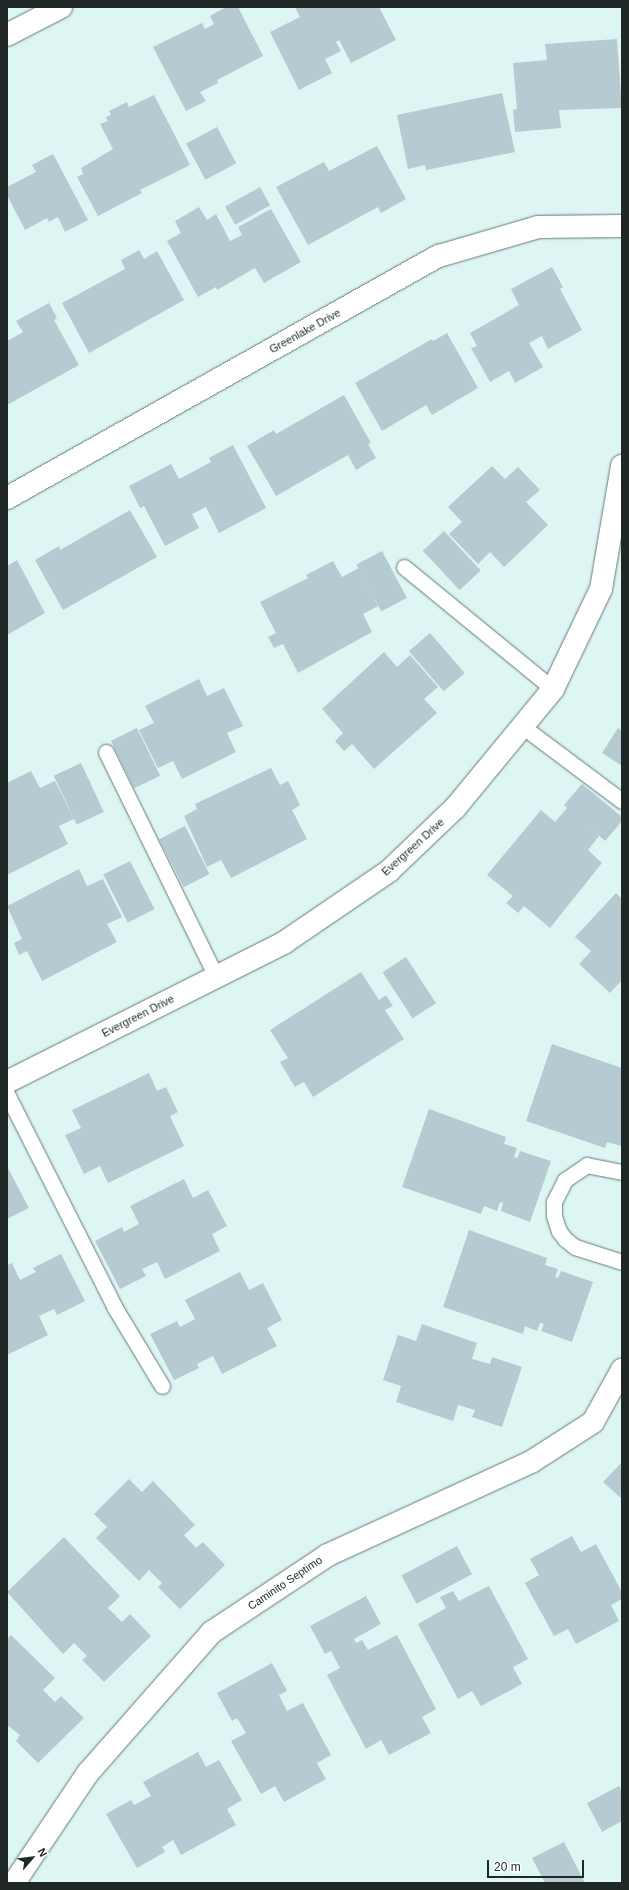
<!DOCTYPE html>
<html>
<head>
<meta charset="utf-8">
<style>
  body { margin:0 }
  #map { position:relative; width:629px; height:1890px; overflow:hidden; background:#def6f3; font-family:Arial,sans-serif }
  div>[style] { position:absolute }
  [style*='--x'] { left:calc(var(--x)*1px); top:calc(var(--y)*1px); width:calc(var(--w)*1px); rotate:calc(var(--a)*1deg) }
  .building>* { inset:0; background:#b5cbd1; transform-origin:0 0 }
  .roads { filter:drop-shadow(0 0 1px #647a77) drop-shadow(0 0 1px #647a77) }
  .lane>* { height:15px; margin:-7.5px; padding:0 7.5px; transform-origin:7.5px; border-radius:7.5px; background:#fff }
  .street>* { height:22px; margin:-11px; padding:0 11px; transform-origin:11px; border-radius:11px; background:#fff }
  span { translate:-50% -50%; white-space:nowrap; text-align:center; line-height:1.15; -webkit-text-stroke:3.5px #fafffe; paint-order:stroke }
  .street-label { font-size:11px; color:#1f2827 }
  .frame { position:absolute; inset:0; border:8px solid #1f2827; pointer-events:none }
  .north { position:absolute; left:12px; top:1838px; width:40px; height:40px; -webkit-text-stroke:3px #fafffe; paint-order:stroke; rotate:62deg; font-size:11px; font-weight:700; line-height:16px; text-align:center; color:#1f2827 }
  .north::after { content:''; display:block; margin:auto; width:14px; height:18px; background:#1f2827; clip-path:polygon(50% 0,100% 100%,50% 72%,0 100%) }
  .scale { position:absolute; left:487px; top:1860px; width:97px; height:18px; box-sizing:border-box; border:2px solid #1f2827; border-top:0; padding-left:5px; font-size:12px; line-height:14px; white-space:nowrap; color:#1f2827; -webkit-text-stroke:3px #fafffe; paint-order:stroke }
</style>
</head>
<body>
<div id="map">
  <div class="building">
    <div style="clip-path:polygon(226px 7px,238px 7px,263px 56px,217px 80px,218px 83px,200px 92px,206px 101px,186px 111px,153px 47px,202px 23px,205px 29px,214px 24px,210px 16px)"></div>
    <div style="clip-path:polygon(295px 7px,379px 7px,396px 40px,351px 63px,339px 40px,336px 42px,341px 51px,325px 59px,332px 73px,299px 90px,270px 32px,300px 17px)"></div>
    <div style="clip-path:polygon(617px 39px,622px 108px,559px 110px,561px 128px,515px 132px,513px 110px,517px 109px,513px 63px,547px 60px,545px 44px)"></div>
    <div style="clip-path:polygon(502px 93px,515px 152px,426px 170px,425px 165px,408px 169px,397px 115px)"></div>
    <div style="clip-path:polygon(154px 95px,190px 165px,140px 190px,142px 193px,98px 216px,77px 177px,83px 174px,81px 168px,113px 149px,100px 124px,108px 121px,106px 117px,111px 115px,109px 111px,127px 102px,129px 107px)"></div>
    <div style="left:217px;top:127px;width:41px;height:35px;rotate:62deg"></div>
    <div style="clip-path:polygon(377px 146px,406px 199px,381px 213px,378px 207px,308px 245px,276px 187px,324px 162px,329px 171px)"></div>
    <div style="clip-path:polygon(53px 154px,88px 220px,65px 232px,58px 217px,49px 222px,47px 218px,25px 230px,7px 195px,7px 187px,36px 172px,32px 165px)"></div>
    <div style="left:260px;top:187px;width:21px;height:40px;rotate:61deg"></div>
    <div style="clip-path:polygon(199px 207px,207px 220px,216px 214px,230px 241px,242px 235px,238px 227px,271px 209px,301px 262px,264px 283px,255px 268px,217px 290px,216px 287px,198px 297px,167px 241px,181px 233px,175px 221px)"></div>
    <div style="clip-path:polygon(139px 250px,144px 259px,157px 251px,184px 300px,89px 353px,62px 303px,125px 269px,121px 260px)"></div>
    <div style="clip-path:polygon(552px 267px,563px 287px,560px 289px,582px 330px,548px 349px,542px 336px,529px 343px,543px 367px,515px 383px,509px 371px,490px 382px,471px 348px,477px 346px,470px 333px,519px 305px,511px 289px)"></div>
    <div style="clip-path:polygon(49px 303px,57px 318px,54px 320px,79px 365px,7px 405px,7px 341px,23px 332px,16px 321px)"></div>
    <div style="clip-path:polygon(447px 333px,478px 388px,432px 415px,426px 405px,382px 431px,355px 383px,432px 339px,433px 341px)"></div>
    <div style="clip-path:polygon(344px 395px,371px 443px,368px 444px,376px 458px,356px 470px,348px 455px,276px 496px,247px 446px,274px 430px,276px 434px)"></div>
    <div style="clip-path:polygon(233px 445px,266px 508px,219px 533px,206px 507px,192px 514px,199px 528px,165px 546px,144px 506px,140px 508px,129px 486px,171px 464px,179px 479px,211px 462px,209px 458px)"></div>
    <div style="clip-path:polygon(492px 466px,505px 479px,518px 467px,540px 490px,526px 502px,548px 525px,504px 567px,490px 552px,478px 564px,449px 534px,462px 522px,448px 507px)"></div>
    <div style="clip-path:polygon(130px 510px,157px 557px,63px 610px,35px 560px,59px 546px,60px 550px)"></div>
    <div style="left:444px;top:531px;width:54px;height:29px;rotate:47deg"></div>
    <div style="left:382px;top:551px;width:53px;height:29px;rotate:62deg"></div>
    <div style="clip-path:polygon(17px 560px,45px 613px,7px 635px,7px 566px)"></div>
    <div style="clip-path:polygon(333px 561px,342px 577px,359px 568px,378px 606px,363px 614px,372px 632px,298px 673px,283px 644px,274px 648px,268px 637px,276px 633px,260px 602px,308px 578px,306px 575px)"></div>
    <div style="left:430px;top:633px;width:53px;height:28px;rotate:49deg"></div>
    <div style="clip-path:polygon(384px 652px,397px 667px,410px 655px,438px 687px,424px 699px,437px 713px,374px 769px,352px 744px,344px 751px,335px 741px,343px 733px,322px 709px)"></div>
    <div style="clip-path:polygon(199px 679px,207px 696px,224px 688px,243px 726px,227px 733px,236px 752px,182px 779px,173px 761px,158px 768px,139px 730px,154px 723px,145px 706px)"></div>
    <div style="left:137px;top:728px;width:53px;height:29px;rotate:64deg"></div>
    <div style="clip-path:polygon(618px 728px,622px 731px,622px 766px,602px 753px)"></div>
    <div style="left:81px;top:763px;width:54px;height:30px;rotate:65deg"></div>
    <div style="clip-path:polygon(271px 768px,280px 785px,288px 781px,300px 805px,292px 810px,307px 839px,231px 878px,221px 860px,207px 867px,184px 816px,197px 809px,195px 804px)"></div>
    <div style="clip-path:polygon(31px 771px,40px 788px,55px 781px,74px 819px,59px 826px,68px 844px,7px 875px,7px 783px)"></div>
    <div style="clip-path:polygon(582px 784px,622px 817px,622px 821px,605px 841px,583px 822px,599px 836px,588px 850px,602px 863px,550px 928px,524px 906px,518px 913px,506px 903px,513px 896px,487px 875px,541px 810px,555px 822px,567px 808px,564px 805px)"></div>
    <div style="left:185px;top:826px;width:54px;height:29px;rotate:63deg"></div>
    <div style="left:130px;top:861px;width:54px;height:30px;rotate:63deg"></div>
    <div style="clip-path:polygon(79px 869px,87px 886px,103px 879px,122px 917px,107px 924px,117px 942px,42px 981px,27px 951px,19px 955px,14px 943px,22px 939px,7px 906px)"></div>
    <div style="clip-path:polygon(616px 893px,622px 899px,622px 980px,610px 993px,579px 964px,591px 951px,575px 937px)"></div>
    <div style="left:406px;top:957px;width:55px;height:28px;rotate:57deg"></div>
    <div style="clip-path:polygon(361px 972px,379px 1000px,386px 995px,393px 1006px,385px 1010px,404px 1039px,313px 1097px,304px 1082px,295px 1087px,280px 1062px,288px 1058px,270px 1030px)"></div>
    <div style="clip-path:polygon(552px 1044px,622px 1068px,621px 1146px,607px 1142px,605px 1148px,526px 1121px)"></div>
    <div style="clip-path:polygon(149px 1073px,157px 1091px,166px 1087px,178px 1112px,170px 1116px,184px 1146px,108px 1183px,100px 1166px,84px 1174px,65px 1135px,81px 1128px,72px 1110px)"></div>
    <div style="clip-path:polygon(429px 1109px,506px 1137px,504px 1144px,517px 1148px,514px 1157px,517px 1158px,520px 1151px,551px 1161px,530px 1222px,501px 1211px,503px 1203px,500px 1202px,497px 1211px,484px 1206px,481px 1214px,402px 1187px)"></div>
    <div style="clip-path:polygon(7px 1166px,29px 1208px,7px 1219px)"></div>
    <div style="clip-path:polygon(184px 1179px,193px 1198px,208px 1190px,227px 1226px,212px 1234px,220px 1251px,165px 1279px,157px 1262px,142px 1269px,146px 1276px,120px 1289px,95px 1241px,122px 1227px,124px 1232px,139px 1224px,130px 1206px)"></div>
    <div style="clip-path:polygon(469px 1230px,547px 1258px,545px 1265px,558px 1269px,555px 1277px,558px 1278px,561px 1271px,593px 1282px,572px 1342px,541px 1331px,544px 1324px,540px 1323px,537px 1331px,525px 1326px,523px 1334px,443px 1307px)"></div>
    <div style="clip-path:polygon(61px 1254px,85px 1301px,57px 1315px,54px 1309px,39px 1316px,48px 1335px,7px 1355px,7px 1265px,12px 1263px,20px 1280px,36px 1272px,33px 1268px)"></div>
    <div style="clip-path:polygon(240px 1272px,249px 1290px,263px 1283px,282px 1320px,267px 1328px,277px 1346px,222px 1374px,213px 1356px,197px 1364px,199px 1368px,174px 1380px,150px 1334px,177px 1321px,180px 1327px,195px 1319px,185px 1300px)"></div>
    <div style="clip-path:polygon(422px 1324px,477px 1343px,472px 1359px,490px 1364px,492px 1357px,522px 1367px,502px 1427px,472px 1417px,475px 1410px,458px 1405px,453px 1421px,396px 1402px,401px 1386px,383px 1380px,398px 1335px,416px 1341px)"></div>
    <div style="clip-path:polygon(622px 1462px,622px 1499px,603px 1482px)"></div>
    <div style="clip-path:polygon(129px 1479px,142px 1492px,153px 1481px,195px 1525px,184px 1535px,196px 1548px,203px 1542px,225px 1565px,180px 1609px,158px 1587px,162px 1583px,149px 1570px,139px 1581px,96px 1538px,107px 1527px,94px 1514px)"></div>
    <div style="clip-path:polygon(572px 1536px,581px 1552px,596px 1544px,622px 1592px,622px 1599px,611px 1605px,619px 1621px,576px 1644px,568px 1629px,554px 1636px,525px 1583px,539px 1575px,530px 1559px)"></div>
    <div style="clip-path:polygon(64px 1537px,120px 1596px,108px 1608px,122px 1622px,130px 1614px,151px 1636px,104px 1682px,82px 1660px,87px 1656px,74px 1643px,63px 1654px,7px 1592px)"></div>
    <div style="left:457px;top:1546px;width:32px;height:63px;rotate:62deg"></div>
    <div style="clip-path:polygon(489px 1586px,528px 1659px,513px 1667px,522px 1684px,481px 1706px,472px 1691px,458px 1699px,418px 1624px,446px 1608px,440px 1597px,453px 1591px,459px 1601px)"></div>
    <div style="clip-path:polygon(366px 1596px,381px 1624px,354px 1639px,356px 1643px,362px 1640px,368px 1650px,397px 1635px,436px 1709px,422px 1717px,431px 1733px,389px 1755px,381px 1740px,366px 1749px,327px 1675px,340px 1668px,331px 1651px,325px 1654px,310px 1626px)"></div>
    <div style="clip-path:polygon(11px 1635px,55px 1678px,43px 1690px,55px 1702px,61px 1696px,84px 1718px,38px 1763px,16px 1741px,20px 1735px,7px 1725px,7px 1639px)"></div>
    <div style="clip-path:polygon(272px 1663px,287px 1691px,279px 1695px,287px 1711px,303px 1703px,331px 1755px,317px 1763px,326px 1779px,284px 1802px,275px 1786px,261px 1794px,231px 1741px,246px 1733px,237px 1718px,232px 1721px,217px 1693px)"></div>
    <div style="clip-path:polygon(198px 1752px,206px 1767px,219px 1760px,242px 1800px,227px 1809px,236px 1825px,181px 1855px,173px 1840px,162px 1847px,165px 1852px,137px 1868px,106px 1814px,131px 1800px,134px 1805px,151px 1796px,143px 1782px)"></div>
    <div style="clip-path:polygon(619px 1786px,622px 1791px,622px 1821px,602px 1832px,587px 1803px)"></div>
    <div style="clip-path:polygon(564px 1842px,585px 1883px,545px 1883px,532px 1858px)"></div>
  </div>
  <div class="roads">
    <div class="lane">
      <div style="--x:404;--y:567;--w:193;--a:39.3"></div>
      <div style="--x:522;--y:726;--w:125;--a:36.9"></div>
      <div style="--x:106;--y:752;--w:250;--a:63.9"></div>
      <div style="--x:7;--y:1094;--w:240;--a:63.2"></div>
      <div style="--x:115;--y:1308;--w:91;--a:58.9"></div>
      <div style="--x:622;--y:1172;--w:36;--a:-169"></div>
      <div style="--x:587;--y:1165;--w:27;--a:146"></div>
      <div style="--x:565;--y:1180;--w:25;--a:117"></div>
      <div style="--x:554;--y:1202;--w:14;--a:90"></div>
      <div style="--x:554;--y:1216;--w:16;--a:72"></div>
      <div style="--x:559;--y:1231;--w:10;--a:53"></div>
      <div style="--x:565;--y:1239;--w:13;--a:39"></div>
      <div style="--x:575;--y:1247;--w:49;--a:17.7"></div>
    </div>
    <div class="street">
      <div style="--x:7;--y:35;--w:61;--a:-27.4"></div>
      <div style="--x:7;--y:498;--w:495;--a:-29.3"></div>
      <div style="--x:439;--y:256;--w:103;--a:-16.3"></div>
      <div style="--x:538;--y:227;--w:84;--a:-0.7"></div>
      <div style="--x:7;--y:1082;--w:311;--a:-26.7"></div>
      <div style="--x:285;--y:942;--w:126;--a:-34.3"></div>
      <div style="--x:389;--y:871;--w:91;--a:-43.7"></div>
      <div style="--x:455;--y:808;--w:154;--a:-50.5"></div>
      <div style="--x:553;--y:689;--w:111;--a:-64.4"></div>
      <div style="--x:601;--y:589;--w:125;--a:-80.3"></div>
      <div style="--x:14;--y:1883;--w:133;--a:-56.1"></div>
      <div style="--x:88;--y:1773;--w:188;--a:-48.7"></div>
      <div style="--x:212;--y:1632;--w:139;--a:-33.6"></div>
      <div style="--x:328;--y:1555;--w:223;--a:-24.6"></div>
      <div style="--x:531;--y:1462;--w:74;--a:-32.8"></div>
      <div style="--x:593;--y:1422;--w:60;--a:-60.9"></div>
    </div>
  </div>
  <div class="street-label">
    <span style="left:305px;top:331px;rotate:-29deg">Greenlake Drive</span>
    <span style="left:413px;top:847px;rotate:-42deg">Evergreen Drive</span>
    <span style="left:138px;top:1016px;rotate:-27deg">Evergreen Drive</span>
    <span style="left:285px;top:1583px;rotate:-34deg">Caminito Septimo</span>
  </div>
  <div class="frame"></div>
  <div class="north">N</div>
  <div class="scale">20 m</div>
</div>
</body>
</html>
